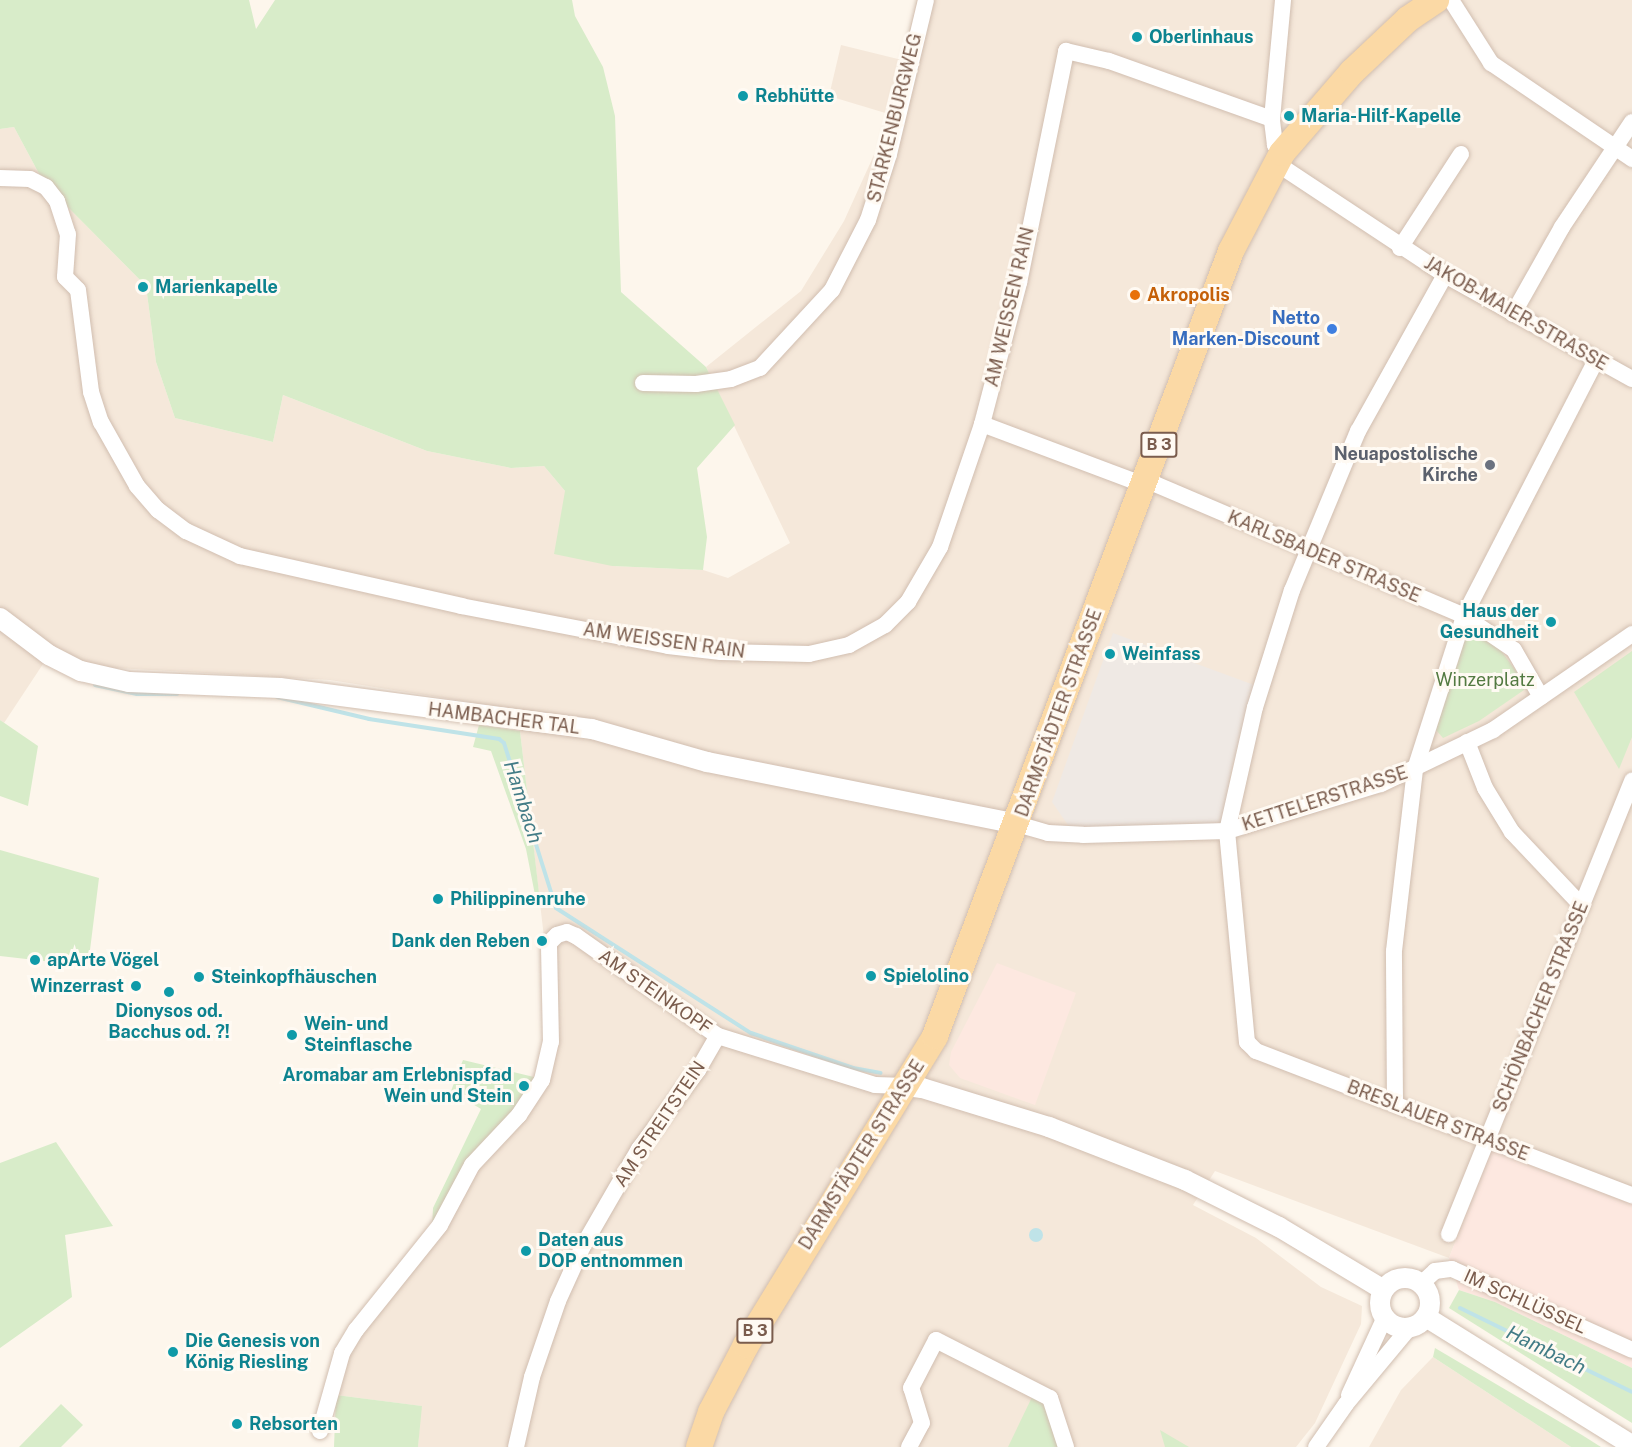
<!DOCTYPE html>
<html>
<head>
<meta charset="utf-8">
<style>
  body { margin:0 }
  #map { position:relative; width:1632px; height:1447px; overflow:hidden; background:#fdf6ec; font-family:"Public Sans",sans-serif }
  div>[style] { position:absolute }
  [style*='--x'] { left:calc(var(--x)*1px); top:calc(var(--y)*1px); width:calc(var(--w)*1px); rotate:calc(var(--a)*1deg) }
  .residential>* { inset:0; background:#f5e8da }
  .commercial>* { inset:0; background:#fde8e0 }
  .industrial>* { inset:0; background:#efe9e4 }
  .green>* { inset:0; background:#d8ecc9 }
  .water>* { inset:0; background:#bfe3e8 }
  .round { border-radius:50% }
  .stream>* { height:4px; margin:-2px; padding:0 2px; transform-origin:2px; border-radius:2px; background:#bfe3e8 }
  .roads { filter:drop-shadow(0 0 2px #d1beb0) drop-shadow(0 0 2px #d1beb0) }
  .minor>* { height:16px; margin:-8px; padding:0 8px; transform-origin:8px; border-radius:8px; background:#fff }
  .tertiary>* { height:20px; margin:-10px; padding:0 10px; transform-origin:10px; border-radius:10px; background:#fff }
  .tertiary>.ring { margin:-10px; padding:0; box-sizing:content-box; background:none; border:20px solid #fff; border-radius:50% }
  .primary>* { height:26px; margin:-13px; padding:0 13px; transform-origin:13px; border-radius:13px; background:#fbd9a5 }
  .dots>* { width:16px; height:16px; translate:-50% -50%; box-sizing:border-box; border:3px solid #fffaf3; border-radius:50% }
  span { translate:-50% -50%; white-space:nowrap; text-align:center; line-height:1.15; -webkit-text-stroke:6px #fffaf3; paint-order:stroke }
  .shield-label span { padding:2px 4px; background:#fffaf3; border:2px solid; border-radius:4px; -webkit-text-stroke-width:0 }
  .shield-label { font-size:16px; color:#7a5c4d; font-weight:700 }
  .culture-label { font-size:18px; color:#0d838f; font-weight:700 }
  .left { translate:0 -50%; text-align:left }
  .right { translate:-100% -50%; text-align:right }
  .street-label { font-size:18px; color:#7a5c4d }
  .food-label { font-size:18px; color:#c56008; font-weight:700 }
  .shop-label { font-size:18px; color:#366cbe; font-weight:700 }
  .worship-label { font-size:18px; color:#5b616d; font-weight:700 }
  .park-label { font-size:18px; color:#537a41 }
  .water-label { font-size:20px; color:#437c86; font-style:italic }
</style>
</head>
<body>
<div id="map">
  <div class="residential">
    <div style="clip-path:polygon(917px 0,1632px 0,1632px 1201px,1471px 1203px,1449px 1258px,1215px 1171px,1193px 1205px,1256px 1238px,1321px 1287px,1362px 1306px,1361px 1324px,1315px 1423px,1296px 1447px,418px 1447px,421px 1406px,336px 1395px,343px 1348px,375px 1298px,513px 1115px,543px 1064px,545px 946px,520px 731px,495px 706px,330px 680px,43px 664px,4px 723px,0 720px,0 129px,14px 127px,44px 183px,146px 286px,156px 362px,175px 418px,273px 442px,283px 395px,427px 451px,511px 468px,544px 466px,565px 491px,612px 566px,703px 570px,728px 578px,790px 543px,706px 367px,801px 291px,844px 221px,892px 115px,829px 96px,841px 45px,902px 60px)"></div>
    <div style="clip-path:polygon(1433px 1357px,1571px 1447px,1369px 1447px,1401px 1390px)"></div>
  </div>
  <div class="commercial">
    <div style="clip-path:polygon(997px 963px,1076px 993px,1035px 1105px,960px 1078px,949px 1065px,951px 1052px)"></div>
    <div style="clip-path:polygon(1491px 1147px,1632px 1201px,1632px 1368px,1495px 1302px,1459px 1290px,1449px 1258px)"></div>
  </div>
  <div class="industrial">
    <div style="clip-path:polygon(1113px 633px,1254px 685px,1230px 776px,1224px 829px,1070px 828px,1052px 802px)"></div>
  </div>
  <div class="green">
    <div style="clip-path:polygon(0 0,249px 0,256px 29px,275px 0,572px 0,575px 16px,603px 67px,615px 116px,621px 292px,706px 367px,735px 425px,697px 468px,707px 537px,703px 570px,612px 566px,554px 554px,565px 491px,544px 466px,511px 468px,427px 451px,283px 395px,273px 442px,175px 418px,156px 362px,146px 286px,44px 183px,14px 127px,0 129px)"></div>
    <div style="clip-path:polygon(1471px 633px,1499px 648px,1524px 682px,1524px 690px,1479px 721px,1443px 738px,1436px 730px,1465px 638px)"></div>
    <div style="clip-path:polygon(1632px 651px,1632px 737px,1619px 769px,1574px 692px)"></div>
    <div style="clip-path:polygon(0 720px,38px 746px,28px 806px,0 796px)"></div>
    <div style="clip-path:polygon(479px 725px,520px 731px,540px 901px,536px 900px,526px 849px,491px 751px,473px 747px)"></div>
    <div style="clip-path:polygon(0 850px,99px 878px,88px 966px,0 956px)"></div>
    <div style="clip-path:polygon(463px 1060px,538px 1078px,432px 1229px,433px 1208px,481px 1109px,451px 1091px)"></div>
    <div style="clip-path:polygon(56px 1142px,113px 1226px,65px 1235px,72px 1297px,0 1348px,0 1163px)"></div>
    <div style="clip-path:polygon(1459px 1290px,1495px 1302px,1632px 1368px,1632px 1423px,1449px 1308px)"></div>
    <div style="clip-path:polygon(1435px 1348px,1582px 1435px,1601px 1447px,1571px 1447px,1433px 1357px)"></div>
    <div style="clip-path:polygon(336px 1395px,422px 1406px,418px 1447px,334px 1447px)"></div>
    <div style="clip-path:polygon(1033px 1395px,1047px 1402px,1062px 1447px,1008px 1447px)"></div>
    <div style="clip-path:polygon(61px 1404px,83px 1425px,61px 1447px,19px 1447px)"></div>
    <div style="clip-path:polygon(1160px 1430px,1189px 1447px,1165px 1447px)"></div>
  </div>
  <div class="water">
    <div class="round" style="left:1029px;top:1228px;width:14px;height:14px"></div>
  </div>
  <div class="stream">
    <div style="--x:95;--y:685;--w:43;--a:12.1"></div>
    <div style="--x:137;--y:694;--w:40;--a:0"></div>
    <div style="--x:277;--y:697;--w:95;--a:13.4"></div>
    <div style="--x:369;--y:719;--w:132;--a:8.7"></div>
    <div style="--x:499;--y:739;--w:6;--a:39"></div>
    <div style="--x:504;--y:743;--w:173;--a:72.5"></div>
    <div style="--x:556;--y:908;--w:232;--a:32.7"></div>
    <div style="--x:751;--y:1033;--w:108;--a:18.9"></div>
    <div style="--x:853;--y:1068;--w:28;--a:10"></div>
    <div style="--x:1460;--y:1308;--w:191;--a:26"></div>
  </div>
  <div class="roads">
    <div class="minor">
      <div style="--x:1451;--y:0;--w:75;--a:57.6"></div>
      <div style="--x:1491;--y:63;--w:171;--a:34.2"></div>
      <div style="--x:1282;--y:153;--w:11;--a:-131"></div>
      <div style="--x:1275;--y:145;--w:26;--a:-97"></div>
      <div style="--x:1272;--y:119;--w:120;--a:-84.7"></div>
      <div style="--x:1276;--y:163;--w:203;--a:33.5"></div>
      <div style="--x:1445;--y:275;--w:214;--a:29.1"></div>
      <div style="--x:0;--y:178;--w:30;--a:2"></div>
      <div style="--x:30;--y:179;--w:18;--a:27"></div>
      <div style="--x:46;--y:187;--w:18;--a:52"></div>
      <div style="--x:57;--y:201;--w:35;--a:72"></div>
      <div style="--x:68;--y:234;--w:43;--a:94"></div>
      <div style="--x:65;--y:277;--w:18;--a:45"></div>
      <div style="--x:78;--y:290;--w:103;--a:82.7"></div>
      <div style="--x:91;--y:392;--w:32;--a:72"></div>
      <div style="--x:101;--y:422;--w:73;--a:60.6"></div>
      <div style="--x:137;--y:486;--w:32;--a:49"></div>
      <div style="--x:158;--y:510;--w:35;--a:37"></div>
      <div style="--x:186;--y:531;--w:60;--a:24.8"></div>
      <div style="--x:240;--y:556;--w:227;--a:12.7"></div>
      <div style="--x:461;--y:606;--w:211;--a:10.9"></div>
      <div style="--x:668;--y:646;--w:53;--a:6.5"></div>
      <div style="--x:721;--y:652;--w:88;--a:1.3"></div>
      <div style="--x:809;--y:654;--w:41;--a:-12.7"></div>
      <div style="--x:849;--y:645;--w:41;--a:-29.1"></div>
      <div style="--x:885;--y:625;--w:33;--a:-45"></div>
      <div style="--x:908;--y:602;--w:64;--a:-59.8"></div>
      <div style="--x:940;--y:547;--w:130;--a:-71.1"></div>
      <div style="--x:982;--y:424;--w:146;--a:-75.3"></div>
      <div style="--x:1019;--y:283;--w:237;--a:-78.5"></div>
      <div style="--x:1066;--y:51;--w:44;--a:13.1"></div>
      <div style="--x:1109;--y:61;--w:173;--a:19.6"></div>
      <div style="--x:1400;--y:248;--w:112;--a:-57"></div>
      <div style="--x:1445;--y:275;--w:179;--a:119.1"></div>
      <div style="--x:1358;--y:431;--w:172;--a:112.5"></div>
      <div style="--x:1292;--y:590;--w:123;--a:107.5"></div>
      <div style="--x:1255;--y:707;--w:127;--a:102.7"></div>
      <div style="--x:1227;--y:831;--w:212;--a:84.6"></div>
      <div style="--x:1247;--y:1042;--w:13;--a:45"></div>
      <div style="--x:1256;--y:1051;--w:403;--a:21"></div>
      <div style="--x:1513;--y:314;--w:100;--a:-60.6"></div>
      <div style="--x:1562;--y:227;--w:126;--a:-56.3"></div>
      <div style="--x:643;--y:383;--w:53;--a:1.1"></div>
      <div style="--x:696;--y:384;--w:35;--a:-8"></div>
      <div style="--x:731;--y:379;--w:31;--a:-21"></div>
      <div style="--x:760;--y:368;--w:106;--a:-47.3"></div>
      <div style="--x:832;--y:290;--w:79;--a:-62.8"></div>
      <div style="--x:868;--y:220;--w:69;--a:-72.3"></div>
      <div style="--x:889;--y:154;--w:158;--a:-76.5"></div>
      <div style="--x:982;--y:424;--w:162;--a:20.6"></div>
      <div style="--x:1134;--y:481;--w:21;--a:8"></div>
      <div style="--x:1155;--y:484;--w:336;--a:23.1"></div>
      <div style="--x:1464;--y:616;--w:60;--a:34.2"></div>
      <div style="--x:1514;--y:650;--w:54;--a:60.1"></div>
      <div style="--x:1467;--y:742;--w:49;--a:68.6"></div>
      <div style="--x:1485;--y:788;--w:52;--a:58.5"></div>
      <div style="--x:1512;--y:832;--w:102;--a:46.6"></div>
      <div style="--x:1017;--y:824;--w:32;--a:16"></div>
      <div style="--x:1048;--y:833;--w:35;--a:3"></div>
      <div style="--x:1083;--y:835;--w:144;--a:-1.6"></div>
      <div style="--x:1227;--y:831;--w:161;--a:-17"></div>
      <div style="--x:1381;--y:784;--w:124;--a:-25.7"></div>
      <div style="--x:1493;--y:730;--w:169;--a:-34.6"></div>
      <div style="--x:1395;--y:1104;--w:153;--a:-90.4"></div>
      <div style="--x:1394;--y:951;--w:183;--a:-83.4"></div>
      <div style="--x:1415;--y:769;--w:161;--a:-72.2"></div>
      <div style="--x:1464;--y:616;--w:286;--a:-62.7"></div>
      <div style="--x:1449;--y:1234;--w:489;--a:-68"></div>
      <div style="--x:1421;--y:1284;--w:19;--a:-43"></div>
      <div style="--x:1435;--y:1271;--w:17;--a:-7"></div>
      <div style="--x:1452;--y:1269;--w:197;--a:24.2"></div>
      <div style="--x:1349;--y:1395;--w:86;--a:-65.2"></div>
      <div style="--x:320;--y:1431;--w:81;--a:-74.2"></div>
      <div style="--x:342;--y:1353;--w:27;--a:-59"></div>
      <div style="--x:356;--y:1330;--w:134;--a:-51.3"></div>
      <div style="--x:440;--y:1225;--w:68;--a:-61.9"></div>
      <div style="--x:472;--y:1165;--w:69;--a:-46.8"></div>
      <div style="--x:519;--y:1115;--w:42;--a:-56.7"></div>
      <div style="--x:542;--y:1080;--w:39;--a:-77"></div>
      <div style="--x:551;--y:1042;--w:99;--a:-91.2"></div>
      <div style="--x:549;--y:943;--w:11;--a:-45"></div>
      <div style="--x:557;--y:935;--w:10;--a:-17"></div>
      <div style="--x:567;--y:932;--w:10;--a:24"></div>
      <div style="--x:576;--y:936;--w:174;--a:35.2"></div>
      <div style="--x:718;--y:1036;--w:164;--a:17.3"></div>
      <div style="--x:875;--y:1085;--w:31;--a:2"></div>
      <div style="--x:516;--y:1447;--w:72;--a:-77.1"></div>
      <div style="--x:532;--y:1377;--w:80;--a:-71.1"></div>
      <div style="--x:558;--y:1301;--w:60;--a:-65.6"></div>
      <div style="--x:583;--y:1246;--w:112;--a:-60"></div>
      <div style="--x:639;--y:1149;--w:99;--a:-53.2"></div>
      <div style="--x:698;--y:1070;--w:39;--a:-60"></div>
      <div style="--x:909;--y:1447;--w:27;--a:-62"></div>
      <div style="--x:922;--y:1423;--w:37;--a:-107"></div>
      <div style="--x:911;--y:1388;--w:54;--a:-62.5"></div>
      <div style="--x:936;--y:1340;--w:128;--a:27"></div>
      <div style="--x:1050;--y:1398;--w:52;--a:71.9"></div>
      <div style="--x:1316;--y:1447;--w:52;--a:-55.1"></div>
      <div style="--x:1346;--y:1404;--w:99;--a:-50.3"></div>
    </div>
    <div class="tertiary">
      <div style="--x:0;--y:618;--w:61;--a:37.1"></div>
      <div style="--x:49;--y:655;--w:36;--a:27"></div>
      <div style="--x:81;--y:671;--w:49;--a:12.9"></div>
      <div style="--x:129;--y:682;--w:151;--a:2.3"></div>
      <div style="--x:280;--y:688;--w:315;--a:7.5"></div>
      <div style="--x:592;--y:729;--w:120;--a:16"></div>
      <div style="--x:707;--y:762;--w:316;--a:11.3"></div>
      <div style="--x:906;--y:1086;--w:16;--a:7"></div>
      <div style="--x:922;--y:1088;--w:133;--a:17.1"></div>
      <div style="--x:1049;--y:1127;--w:146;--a:21.3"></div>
      <div style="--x:1185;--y:1180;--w:105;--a:26.6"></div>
      <div style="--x:1279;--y:1227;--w:122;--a:31"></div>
      <div class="ring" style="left:1380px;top:1278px;width:30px;height:30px"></div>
      <div style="--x:1426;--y:1317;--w:243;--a:31.9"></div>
    </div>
    <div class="primary">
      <div style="--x:699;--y:1447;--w:37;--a:-71"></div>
      <div style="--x:711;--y:1412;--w:76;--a:-62.4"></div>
      <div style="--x:746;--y:1345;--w:362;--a:-58.5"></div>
      <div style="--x:935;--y:1036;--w:839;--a:-69.34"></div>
      <div style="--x:1231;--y:251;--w:110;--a:-62.5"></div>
      <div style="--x:1282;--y:153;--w:107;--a:-49.2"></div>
      <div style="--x:1352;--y:72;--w:77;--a:-43.4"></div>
      <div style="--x:1408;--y:19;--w:34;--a:-34"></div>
    </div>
  </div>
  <div class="dots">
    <div style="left:1137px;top:37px;background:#0f9aa8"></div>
    <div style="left:743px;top:96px;background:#0f9aa8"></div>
    <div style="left:1289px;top:116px;background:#0f9aa8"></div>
    <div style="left:143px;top:287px;background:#0f9aa8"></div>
    <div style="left:1135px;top:295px;background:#e8710a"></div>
    <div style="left:1332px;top:329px;background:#3f7fe0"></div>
    <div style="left:1490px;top:465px;background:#6b7280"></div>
    <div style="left:1551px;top:622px;background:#0f9aa8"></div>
    <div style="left:1110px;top:654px;background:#0f9aa8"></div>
    <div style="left:438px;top:899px;background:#0f9aa8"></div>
    <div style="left:542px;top:941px;background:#0f9aa8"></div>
    <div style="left:35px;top:960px;background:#0f9aa8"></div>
    <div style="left:871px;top:976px;background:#0f9aa8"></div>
    <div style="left:199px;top:977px;background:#0f9aa8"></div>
    <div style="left:136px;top:986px;background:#0f9aa8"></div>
    <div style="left:169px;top:992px;background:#0f9aa8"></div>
    <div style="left:292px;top:1035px;background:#0f9aa8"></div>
    <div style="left:524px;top:1086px;background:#0f9aa8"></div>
    <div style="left:526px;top:1251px;background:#0f9aa8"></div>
    <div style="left:173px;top:1352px;background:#0f9aa8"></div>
    <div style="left:237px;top:1424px;background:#0f9aa8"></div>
  </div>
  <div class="shield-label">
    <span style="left:1159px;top:445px">B 3</span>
    <span style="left:755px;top:1331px">B 3</span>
  </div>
  <div class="culture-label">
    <span class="left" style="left:1149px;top:37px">Oberlinhaus</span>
    <span class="left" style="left:755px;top:96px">Rebhütte</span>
    <span class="left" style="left:1301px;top:116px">Maria-Hilf-Kapelle</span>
    <span class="left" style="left:155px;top:287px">Marienkapelle</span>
    <span class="right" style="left:1539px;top:622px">Haus der<br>Gesundheit</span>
    <span class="left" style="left:1122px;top:654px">Weinfass</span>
    <span class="left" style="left:450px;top:899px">Philippinenruhe</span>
    <span class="right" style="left:530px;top:941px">Dank den Reben</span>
    <span class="left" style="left:47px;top:960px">apArte Vögel</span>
    <span class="left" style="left:883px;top:976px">Spielolino</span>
    <span class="left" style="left:211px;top:977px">Steinkopfhäuschen</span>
    <span class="right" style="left:124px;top:986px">Winzerrast</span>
    <span style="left:169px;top:1022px">Dionysos od.<br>Bacchus od. ?!</span>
    <span class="left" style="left:304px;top:1035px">Wein- und<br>Steinflasche</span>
    <span class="right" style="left:512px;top:1086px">Aromabar am Erlebnispfad<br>Wein und Stein</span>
    <span class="left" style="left:538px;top:1251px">Daten aus<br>DOP entnommen</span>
    <span class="left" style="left:185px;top:1352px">Die Genesis von<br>König Riesling</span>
    <span class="left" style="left:249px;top:1424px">Rebsorten</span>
  </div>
  <div class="street-label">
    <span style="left:895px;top:118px;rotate:-76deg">STARKENBURGWEG</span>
    <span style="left:1010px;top:307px;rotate:-77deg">AM WEISSEN RAIN</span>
    <span style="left:1516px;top:314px;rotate:30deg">JAKOB-MAIER-STRASSE</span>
    <span style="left:1324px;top:557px;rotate:23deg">KARLSBADER STRASSE</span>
    <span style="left:664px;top:641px;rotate:8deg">AM WEISSEN RAIN</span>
    <span style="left:1059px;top:713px;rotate:-70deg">DARMSTÄDTER STRASSE</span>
    <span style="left:504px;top:719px;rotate:7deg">HAMBACHER TAL</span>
    <span style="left:1325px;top:799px;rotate:-18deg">KETTELERSTRASSE</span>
    <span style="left:655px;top:992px;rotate:35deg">AM STEINKOPF</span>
    <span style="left:1541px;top:1007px;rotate:-68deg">SCHÖNBACHER STRASSE</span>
    <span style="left:1438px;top:1121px;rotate:21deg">BRESLAUER STRASSE</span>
    <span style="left:660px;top:1124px;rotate:-56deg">AM STREITSTEIN</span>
    <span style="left:862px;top:1155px;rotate:-58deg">DARMSTÄDTER STRASSE</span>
    <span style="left:1525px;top:1302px;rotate:24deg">IM SCHLÜSSEL</span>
  </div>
  <div class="food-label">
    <span class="left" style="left:1147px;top:295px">Akropolis</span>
  </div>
  <div class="shop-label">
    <span class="right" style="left:1320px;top:329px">Netto<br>Marken-Discount</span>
  </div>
  <div class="worship-label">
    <span class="right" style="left:1478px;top:465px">Neuapostolische<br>Kirche</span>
  </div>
  <div class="park-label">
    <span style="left:1485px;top:680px">Winzerplatz</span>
  </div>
  <div class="water-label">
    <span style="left:523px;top:802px;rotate:72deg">Hambach</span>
    <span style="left:1546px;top:1350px;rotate:26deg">Hambach</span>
  </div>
</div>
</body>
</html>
